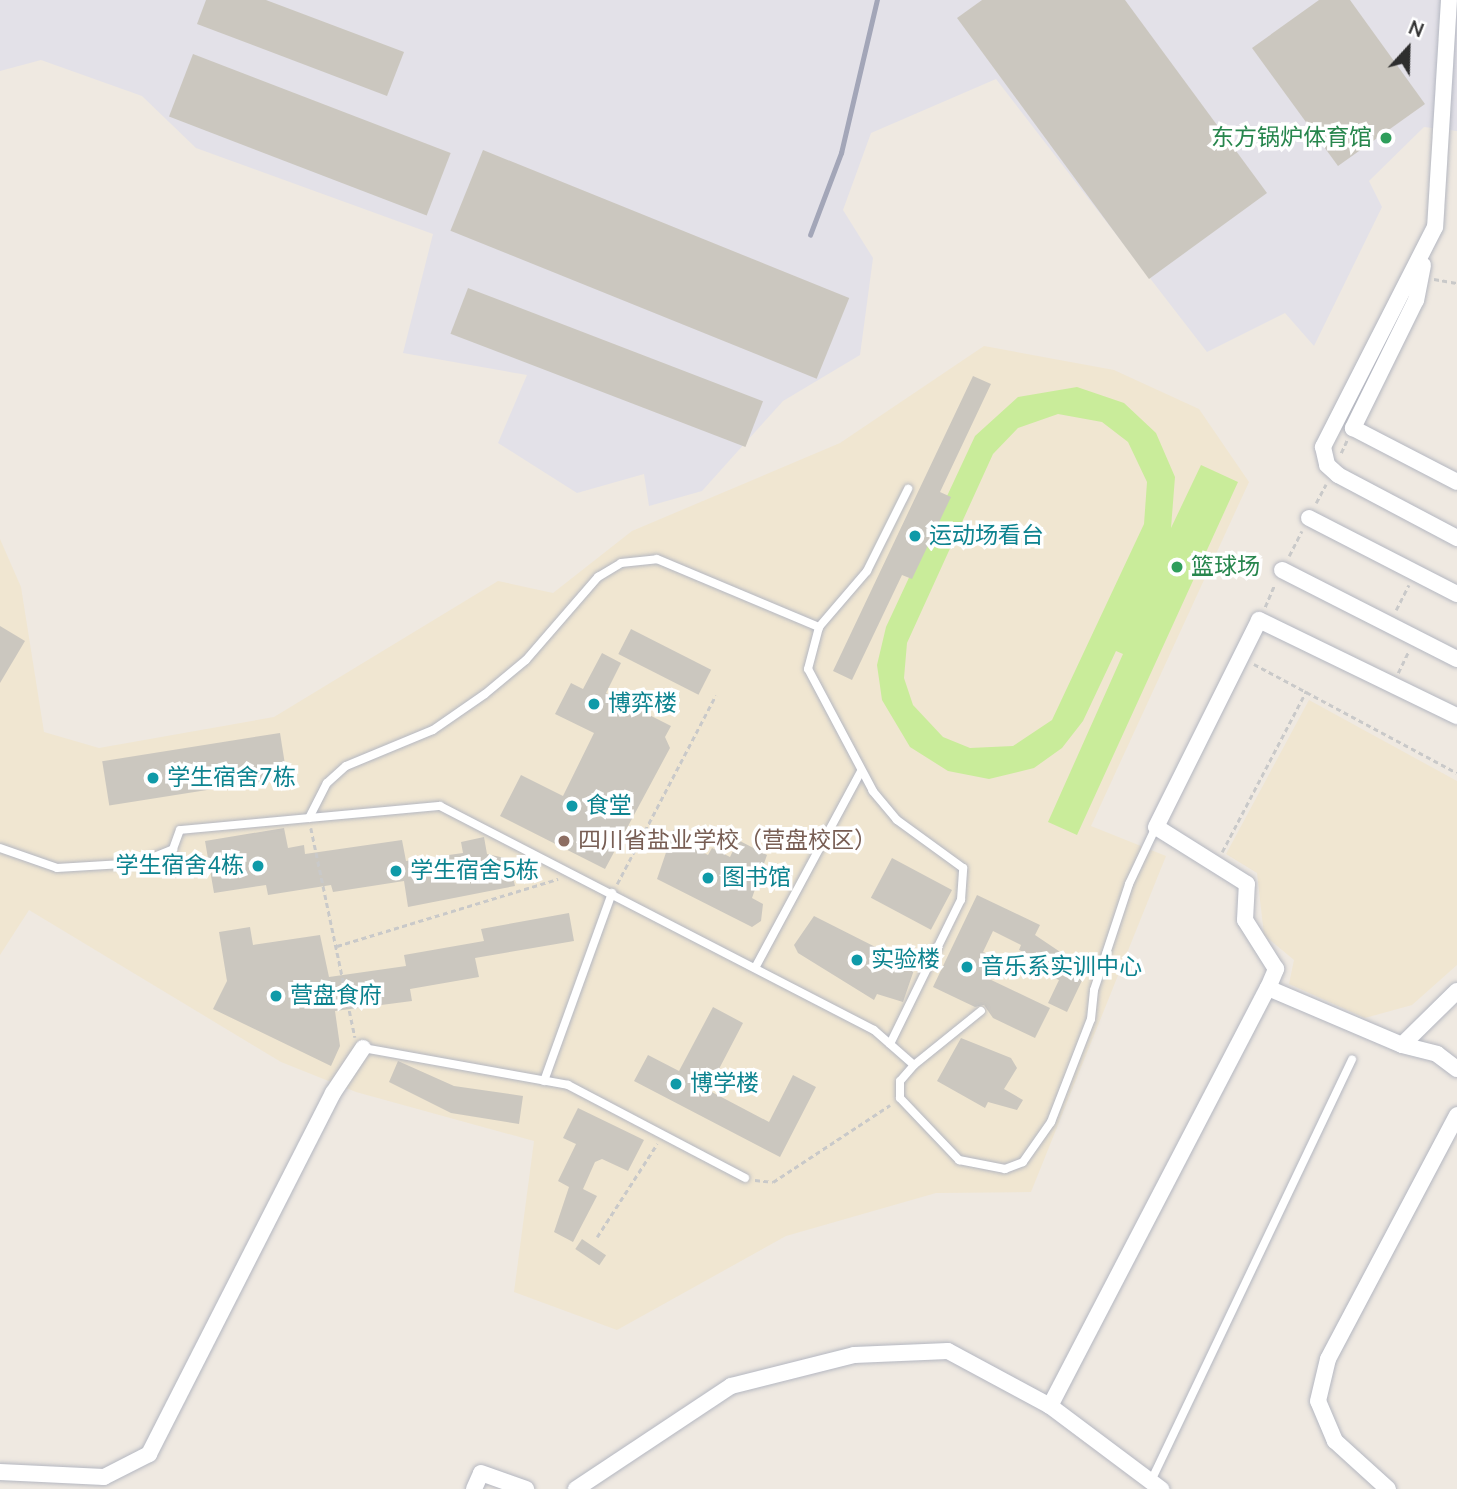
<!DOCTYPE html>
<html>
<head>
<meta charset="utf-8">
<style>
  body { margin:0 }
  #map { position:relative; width:1457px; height:1489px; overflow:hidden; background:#efe9e1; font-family:"Nunito Sans","Noto Sans SC",sans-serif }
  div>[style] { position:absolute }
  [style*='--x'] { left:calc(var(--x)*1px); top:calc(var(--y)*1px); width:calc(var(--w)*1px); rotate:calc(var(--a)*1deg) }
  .industrial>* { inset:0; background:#e3e1e8 }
  .education>* { inset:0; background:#f0e6d1 }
  .pitch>* { inset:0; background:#c9ec9a }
  .building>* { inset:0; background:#cbc7bf; transform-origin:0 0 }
  .path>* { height:2.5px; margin-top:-1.25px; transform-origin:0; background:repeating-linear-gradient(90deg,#c9c9c9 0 5px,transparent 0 8.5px) }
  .roads { filter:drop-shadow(0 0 2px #b4b7c1) drop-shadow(0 0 2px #b4b7c1) }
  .service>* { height:8px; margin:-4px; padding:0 4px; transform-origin:4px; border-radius:4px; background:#fff }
  .minor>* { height:16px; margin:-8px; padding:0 8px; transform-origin:8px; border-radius:8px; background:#fff }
  .rail>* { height:4.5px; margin:-2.25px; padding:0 2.25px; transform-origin:2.25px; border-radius:2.25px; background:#a3a6b8 }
  .dots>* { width:19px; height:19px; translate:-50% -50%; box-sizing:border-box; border:4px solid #fff; border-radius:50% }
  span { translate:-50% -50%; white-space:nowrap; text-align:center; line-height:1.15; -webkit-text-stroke:7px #fff; paint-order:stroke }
  .leisure-label { font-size:23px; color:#27864d }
  .right { translate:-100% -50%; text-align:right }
  .left { translate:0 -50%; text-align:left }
  .culture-label { font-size:23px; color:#0d838f }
  .education-label { font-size:23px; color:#785e54 }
  .north { position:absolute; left:1373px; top:14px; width:70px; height:70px; -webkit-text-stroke:5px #fff; paint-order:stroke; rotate:22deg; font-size:19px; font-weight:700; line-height:28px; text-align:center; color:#2e2e2e }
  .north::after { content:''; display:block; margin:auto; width:24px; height:32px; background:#2e2e2e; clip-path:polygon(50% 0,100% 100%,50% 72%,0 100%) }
</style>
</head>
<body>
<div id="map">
  <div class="industrial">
    <div style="clip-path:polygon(0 0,1457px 0,1457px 131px,1424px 127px,1369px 181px,1382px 207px,1314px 346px,1285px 313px,1207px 352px,996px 79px,871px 133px,843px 210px,873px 258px,860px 355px,783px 401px,702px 491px,649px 506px,644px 474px,577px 493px,498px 443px,527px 375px,403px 353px,433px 234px,196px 148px,142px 96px,41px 60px,0 71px)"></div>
  </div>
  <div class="education">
    <div style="clip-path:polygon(984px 346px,1114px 370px,1199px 409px,1249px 482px,1091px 826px,1166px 856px,1031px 1192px,936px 1193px,786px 1236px,617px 1330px,514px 1292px,534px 1141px,356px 1092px,281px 1062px,29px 910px,0 955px,0 539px,21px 587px,44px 732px,99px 748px,274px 717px,498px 581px,553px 593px,632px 531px,840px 443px)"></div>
    <div style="clip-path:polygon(1309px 700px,1457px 781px,1457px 965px,1412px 1005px,1365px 1018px,1289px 984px,1294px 960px,1264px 935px,1257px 873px,1226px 854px)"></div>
  </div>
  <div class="pitch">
    <div style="clip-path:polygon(evenodd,1077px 387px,1124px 403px,1156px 433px,1175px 477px,1171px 528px,1201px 465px,1238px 482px,1077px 835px,1048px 822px,1123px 654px,1116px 651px,1083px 721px,1062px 748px,1034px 768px,989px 779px,948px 771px,910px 747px,882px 700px,877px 665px,886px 627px,975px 436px,1018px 397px,1077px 387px,1058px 414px,1102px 422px,1128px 442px,1147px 482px,1144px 524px,1052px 720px,1013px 746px,970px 748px,943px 737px,913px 705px,904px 678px,907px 643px,993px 454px,1018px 428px,1058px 414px)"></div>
  </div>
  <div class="building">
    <div style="clip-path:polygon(206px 0,266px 0,404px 52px,387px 96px,197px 24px)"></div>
    <div style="clip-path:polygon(982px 0,1125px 0,1267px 193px,1149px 279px,957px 18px)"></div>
    <div style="clip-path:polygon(1319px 0,1350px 0,1425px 104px,1338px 166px,1252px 48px)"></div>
    <div style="left:193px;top:54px;width:276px;height:67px;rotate:21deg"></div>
    <div style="left:483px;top:150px;width:395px;height:87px;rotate:22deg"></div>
    <div style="left:468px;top:288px;width:316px;height:49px;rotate:21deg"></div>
    <div style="clip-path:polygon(973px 376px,991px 384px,940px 492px,951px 497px,912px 579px,902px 575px,852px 680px,833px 671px)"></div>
    <div style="clip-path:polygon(0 626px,25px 641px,0 683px)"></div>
    <div style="left:631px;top:629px;width:90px;height:28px;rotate:27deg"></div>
    <div style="clip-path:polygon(602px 653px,621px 663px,606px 693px,671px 726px,665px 737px,670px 748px,605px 869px,500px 816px,521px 775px,563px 796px,594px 733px,555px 714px,571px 683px,583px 689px)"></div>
    <div style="left:280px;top:733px;width:45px;height:180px;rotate:81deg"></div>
    <div style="clip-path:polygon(675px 826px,692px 834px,687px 844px,708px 855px,712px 848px,730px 857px,738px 840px,767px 855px,752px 898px,763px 904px,761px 921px,752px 927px,657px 879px)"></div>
    <div style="clip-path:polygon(284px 828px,288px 848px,304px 845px,305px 854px,402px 840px,406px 861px,463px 853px,461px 842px,484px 837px,487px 854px,509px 859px,515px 886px,408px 907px,404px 881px,333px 892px,331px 885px,268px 895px,266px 885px,214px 893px,205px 841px)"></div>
    <div style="left:892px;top:858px;width:68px;height:45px;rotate:28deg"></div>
    <div style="clip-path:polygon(977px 895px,1040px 925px,1035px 935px,1087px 970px,1067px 1012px,1048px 1003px,1059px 980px,1036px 969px,1041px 960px,1019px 950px,1021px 945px,993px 931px,983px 952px,996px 958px,987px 978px,1050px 1008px,1035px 1038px,993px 1018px,984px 1005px,975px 1007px,933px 987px)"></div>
    <div style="clip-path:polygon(569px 913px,574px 941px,475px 958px,479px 977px,410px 989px,412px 1001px,335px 1011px,340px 1046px,331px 1066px,213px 1009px,227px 981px,219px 932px,250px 927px,253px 945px,320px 935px,329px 977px,406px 966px,404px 955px,484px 941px,481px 929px)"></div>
    <div style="clip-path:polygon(814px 916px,915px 967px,903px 1002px,877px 994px,874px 1000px,798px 953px,794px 945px)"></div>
    <div style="clip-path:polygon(713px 1007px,743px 1023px,708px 1090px,769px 1122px,793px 1075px,816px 1087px,780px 1157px,634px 1081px,648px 1055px,679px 1071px)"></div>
    <div style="clip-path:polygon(961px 1038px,1011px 1058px,1017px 1068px,1004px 1089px,1023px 1100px,1017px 1110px,988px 1102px,985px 1108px,937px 1081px)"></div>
    <div style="clip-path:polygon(398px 1061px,454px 1086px,523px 1096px,519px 1124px,451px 1113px,389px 1082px)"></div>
    <div style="clip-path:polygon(578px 1108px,644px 1140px,628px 1171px,602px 1159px,595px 1162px,583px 1189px,597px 1196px,573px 1242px,554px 1232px,569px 1187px,558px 1181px,576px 1144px,563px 1138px)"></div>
    <div style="left:582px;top:1239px;width:29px;height:12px;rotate:34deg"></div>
  </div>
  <div class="path">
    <div style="--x:1434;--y:279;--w:23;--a:10"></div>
    <div style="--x:1341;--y:453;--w:14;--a:-65"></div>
    <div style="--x:1316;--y:503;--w:21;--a:-62"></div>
    <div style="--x:1289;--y:556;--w:28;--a:-63"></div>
    <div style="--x:1265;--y:607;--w:25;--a:-67"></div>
    <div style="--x:1396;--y:610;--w:28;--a:-63"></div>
    <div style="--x:1254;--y:664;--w:230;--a:28.2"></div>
    <div style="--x:1398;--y:673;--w:25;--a:-64"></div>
    <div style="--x:311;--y:828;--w:214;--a:78.1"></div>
    <div style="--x:1222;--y:852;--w:182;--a:-62.4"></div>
    <div style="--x:617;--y:884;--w:213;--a:-62.4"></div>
    <div style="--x:337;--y:946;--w:231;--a:-16.9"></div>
    <div style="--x:755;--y:1180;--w:18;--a:6"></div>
    <div style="--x:773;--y:1182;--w:140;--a:-33.3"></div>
    <div style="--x:597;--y:1237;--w:111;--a:-57.2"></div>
  </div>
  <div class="roads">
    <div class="service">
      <div style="--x:309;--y:818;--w:39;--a:-63"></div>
      <div style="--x:327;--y:783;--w:25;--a:-42"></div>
      <div style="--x:346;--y:766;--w:94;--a:-22.5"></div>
      <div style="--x:433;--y:730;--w:63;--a:-34.7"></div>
      <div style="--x:485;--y:694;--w:53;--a:-39.7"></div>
      <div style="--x:526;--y:660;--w:110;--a:-49.1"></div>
      <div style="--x:598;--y:577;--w:27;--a:-31"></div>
      <div style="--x:621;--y:563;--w:36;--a:-6"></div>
      <div style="--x:657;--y:559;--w:176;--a:22.8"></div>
      <div style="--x:0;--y:848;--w:60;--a:19.3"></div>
      <div style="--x:57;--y:868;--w:82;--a:-3.5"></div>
      <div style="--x:139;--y:863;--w:37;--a:-22"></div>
      <div style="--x:173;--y:849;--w:20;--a:-70"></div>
      <div style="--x:180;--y:830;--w:261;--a:-5.3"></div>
      <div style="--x:440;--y:806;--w:488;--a:27.3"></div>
      <div style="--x:874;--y:1030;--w:53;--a:41.2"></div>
      <div style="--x:914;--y:1065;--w:21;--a:131"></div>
      <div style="--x:900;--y:1081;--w:17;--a:90"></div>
      <div style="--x:900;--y:1098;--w:86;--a:46.4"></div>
      <div style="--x:959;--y:1160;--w:47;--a:11.1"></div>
      <div style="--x:1005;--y:1169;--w:19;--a:-21"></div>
      <div style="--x:1023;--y:1162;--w:49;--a:-55"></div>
      <div style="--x:1051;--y:1122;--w:110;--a:-68.8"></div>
      <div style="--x:1091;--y:1019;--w:29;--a:-84"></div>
      <div style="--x:1094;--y:990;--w:112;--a:-71.7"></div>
      <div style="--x:1129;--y:884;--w:63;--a:-64.7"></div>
      <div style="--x:755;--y:968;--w:224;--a:-61.7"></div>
      <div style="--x:890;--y:1044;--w:161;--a:-63.8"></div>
      <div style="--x:961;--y:900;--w:32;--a:-86"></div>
      <div style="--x:963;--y:868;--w:82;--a:-144"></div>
      <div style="--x:897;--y:820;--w:38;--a:-130"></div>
      <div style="--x:873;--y:791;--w:138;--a:-118"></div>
      <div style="--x:808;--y:669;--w:43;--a:-75.3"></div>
      <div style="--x:819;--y:627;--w:74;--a:-49.4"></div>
      <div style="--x:867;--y:571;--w:92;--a:-63.4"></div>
      <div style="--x:363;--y:1048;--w:208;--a:10.2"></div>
      <div style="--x:568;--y:1085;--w:200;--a:27.7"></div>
      <div style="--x:914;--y:1065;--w:86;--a:-38.9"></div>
      <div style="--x:544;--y:1081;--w:200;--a:-70.1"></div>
      <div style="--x:1151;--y:1481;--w:467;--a:-64.5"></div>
    </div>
    <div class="minor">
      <div style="--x:1449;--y:0;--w:227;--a:93.5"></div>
      <div style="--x:1435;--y:227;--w:247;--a:117"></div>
      <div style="--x:1323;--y:447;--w:18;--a:77"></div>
      <div style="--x:1327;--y:465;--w:15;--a:42"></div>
      <div style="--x:1338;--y:475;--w:135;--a:27.9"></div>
      <div style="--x:1423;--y:265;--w:36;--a:101"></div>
      <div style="--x:1416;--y:300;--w:143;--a:116.2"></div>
      <div style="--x:1353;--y:428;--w:117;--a:27.4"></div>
      <div style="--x:1309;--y:518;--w:166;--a:27.2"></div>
      <div style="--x:1282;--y:570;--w:196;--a:27"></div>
      <div style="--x:1268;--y:988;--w:21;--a:-67"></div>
      <div style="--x:1276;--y:969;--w:58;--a:-122.3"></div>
      <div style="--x:1245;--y:920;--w:36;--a:-87"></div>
      <div style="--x:1247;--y:884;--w:107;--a:-147.9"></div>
      <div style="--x:1156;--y:827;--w:231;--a:-63.5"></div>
      <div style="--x:1259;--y:620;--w:220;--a:25.9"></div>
      <div style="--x:1402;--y:1045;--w:36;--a:14"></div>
      <div style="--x:1437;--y:1054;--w:25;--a:37"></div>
      <div style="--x:1050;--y:1406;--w:139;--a:36.8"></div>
      <div style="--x:0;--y:1472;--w:104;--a:2.8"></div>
      <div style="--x:104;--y:1477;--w:51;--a:-27.1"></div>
      <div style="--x:149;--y:1454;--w:405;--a:-63"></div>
      <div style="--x:333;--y:1093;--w:54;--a:-56.3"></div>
      <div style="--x:474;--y:1489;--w:17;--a:-66"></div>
      <div style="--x:481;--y:1473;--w:48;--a:19.6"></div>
      <div style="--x:576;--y:1489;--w:186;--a:-33.6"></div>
      <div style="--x:731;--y:1386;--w:127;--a:-14.1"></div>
      <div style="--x:854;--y:1355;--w:94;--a:-2.4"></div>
      <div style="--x:948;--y:1351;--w:116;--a:28.3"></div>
      <div style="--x:1050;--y:1406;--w:471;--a:-62.5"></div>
      <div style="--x:1268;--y:988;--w:146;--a:23"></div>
      <div style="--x:1402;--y:1045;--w:77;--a:-44.5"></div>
      <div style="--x:1388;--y:1489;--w:72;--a:-137.8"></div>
      <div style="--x:1335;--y:1441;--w:43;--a:-113"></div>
      <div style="--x:1318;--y:1401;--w:43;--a:-76.6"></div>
      <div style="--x:1328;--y:1359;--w:276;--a:-62.1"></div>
    </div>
  </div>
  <div class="rail">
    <div style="--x:810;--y:235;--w:88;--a:-69.3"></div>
    <div style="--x:841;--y:153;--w:157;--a:-76.8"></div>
  </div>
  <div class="dots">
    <div style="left:1386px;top:138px;background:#2e9e5b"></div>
    <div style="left:915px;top:536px;background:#0f9aa8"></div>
    <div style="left:1177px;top:567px;background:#2e9e5b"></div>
    <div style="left:594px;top:704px;background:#0f9aa8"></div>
    <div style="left:153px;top:778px;background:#0f9aa8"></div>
    <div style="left:572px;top:806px;background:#0f9aa8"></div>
    <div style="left:564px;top:841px;background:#8d6e63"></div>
    <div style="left:258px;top:866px;background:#0f9aa8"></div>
    <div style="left:396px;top:871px;background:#0f9aa8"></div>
    <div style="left:708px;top:878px;background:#0f9aa8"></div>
    <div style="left:857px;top:960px;background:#0f9aa8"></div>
    <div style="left:967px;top:967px;background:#0f9aa8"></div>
    <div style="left:276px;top:996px;background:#0f9aa8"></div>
    <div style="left:676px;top:1084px;background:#0f9aa8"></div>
  </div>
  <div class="leisure-label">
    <span class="right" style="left:1372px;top:138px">东方锅炉体育馆</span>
    <span class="left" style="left:1191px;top:567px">篮球场</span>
  </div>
  <div class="culture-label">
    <span class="left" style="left:929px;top:536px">运动场看台</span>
    <span class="left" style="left:608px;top:704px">博弈楼</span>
    <span class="left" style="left:167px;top:778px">学生宿舍7栋</span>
    <span class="left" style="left:586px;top:806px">食堂</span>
    <span class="right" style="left:244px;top:866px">学生宿舍4栋</span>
    <span class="left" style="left:410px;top:871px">学生宿舍5栋</span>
    <span class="left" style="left:722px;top:878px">图书馆</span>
    <span class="left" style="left:871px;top:960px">实验楼</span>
    <span class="left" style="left:981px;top:967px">音乐系实训中心</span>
    <span class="left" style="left:290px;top:996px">营盘食府</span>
    <span class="left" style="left:690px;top:1084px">博学楼</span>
  </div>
  <div class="education-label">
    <span class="left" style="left:578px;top:841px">四川省盐业学校（营盘校区）</span>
  </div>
  <div class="north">N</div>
</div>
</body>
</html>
